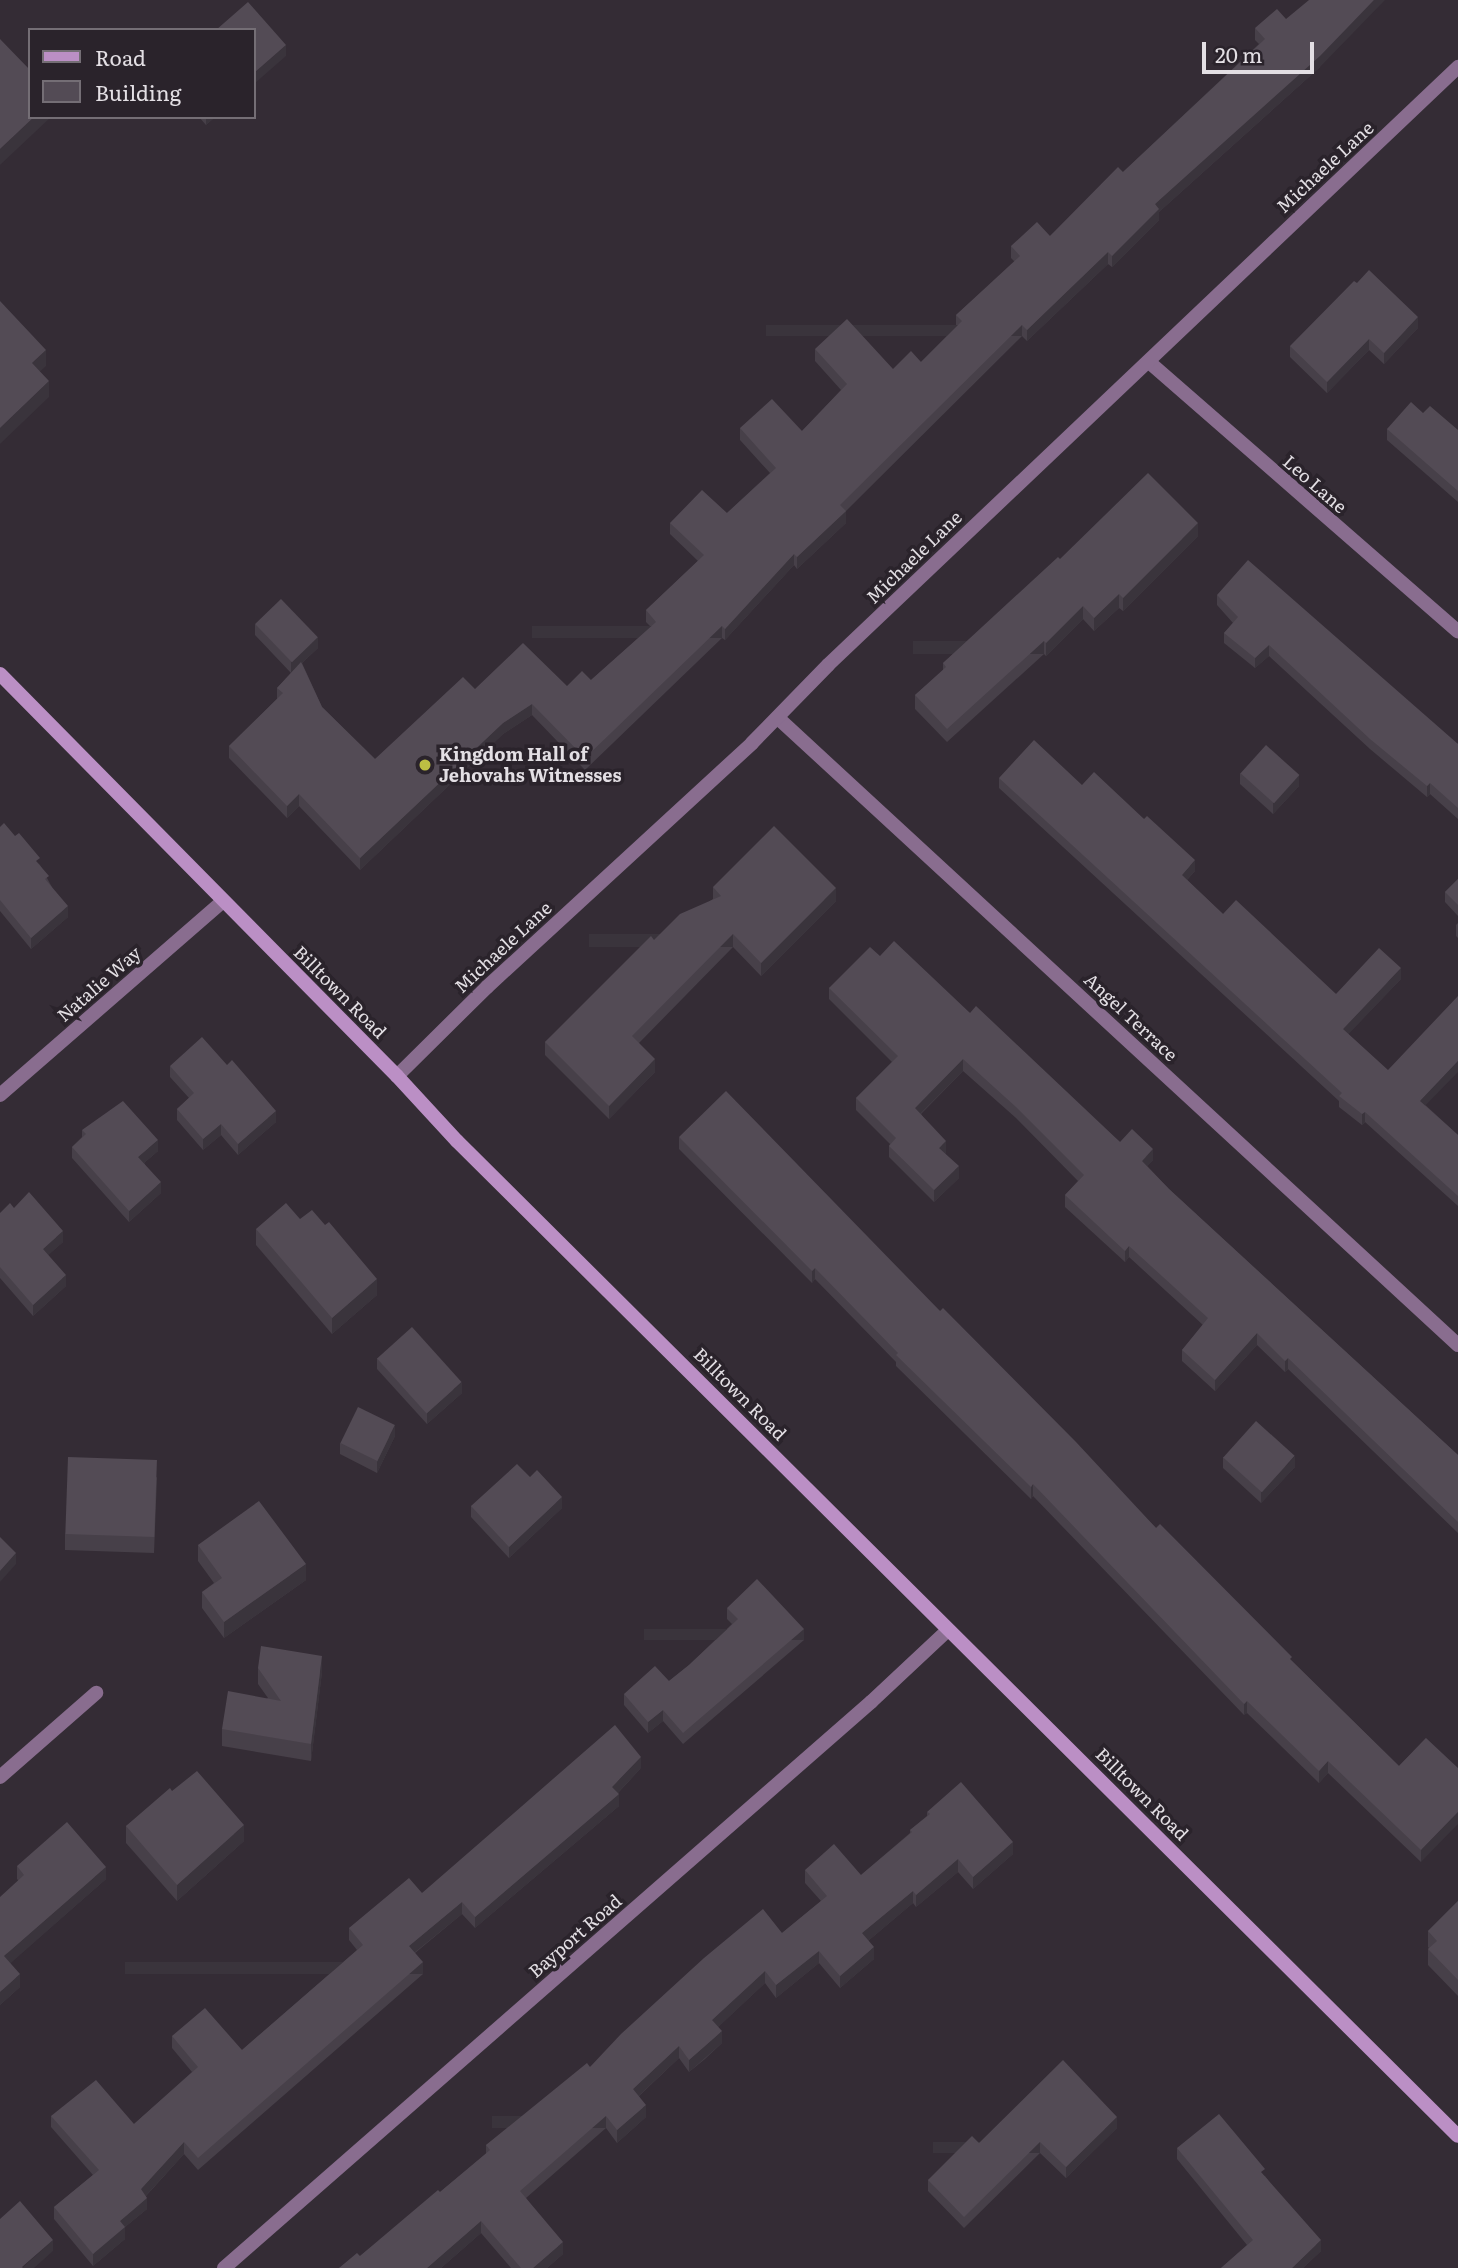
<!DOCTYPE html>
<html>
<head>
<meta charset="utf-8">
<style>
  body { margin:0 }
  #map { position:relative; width:1458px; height:2268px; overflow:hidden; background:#342c35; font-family:Literata,serif }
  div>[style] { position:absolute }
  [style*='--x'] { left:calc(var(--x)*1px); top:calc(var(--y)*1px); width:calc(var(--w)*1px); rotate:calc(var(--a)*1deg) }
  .street>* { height:14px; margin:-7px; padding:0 7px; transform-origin:7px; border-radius:7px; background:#896d8f }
  .secondary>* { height:14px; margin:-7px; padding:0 7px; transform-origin:7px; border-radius:7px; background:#bb8fc5 }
  .wall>* { inset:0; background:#474049 }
  .shaded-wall>* { inset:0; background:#3a343c; transform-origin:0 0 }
  .building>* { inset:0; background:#534b55; transform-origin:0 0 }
  .dots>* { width:19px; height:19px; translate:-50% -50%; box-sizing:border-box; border:4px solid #2a232b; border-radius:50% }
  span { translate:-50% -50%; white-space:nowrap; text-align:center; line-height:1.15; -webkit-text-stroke:7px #2a232b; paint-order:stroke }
  .street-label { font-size:18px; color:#e3dfe4 }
  .poi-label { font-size:18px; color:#e3dfe4; font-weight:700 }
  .left { translate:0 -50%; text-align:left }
  .legend { position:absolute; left:28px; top:28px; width:228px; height:91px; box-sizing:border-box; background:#2a232b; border:2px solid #746e75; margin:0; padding:9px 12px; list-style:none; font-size:21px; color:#e3dfe4 }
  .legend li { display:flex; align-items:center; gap:14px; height:35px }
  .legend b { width:35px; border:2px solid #746e75 }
  .scale { position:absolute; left:1202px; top:42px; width:112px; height:32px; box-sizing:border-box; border:4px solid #e3dfe4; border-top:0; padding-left:9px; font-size:21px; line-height:24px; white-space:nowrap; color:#e3dfe4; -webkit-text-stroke:5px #2a232b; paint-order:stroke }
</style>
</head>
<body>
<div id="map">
  <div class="street">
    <div style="--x:1149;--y:362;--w:410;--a:41.1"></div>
    <div style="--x:778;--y:718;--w:925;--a:42.68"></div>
    <div style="--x:397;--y:1076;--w:127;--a:-44.7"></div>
    <div style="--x:487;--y:987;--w:360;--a:-42.6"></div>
    <div style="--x:752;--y:743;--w:109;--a:-45.7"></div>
    <div style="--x:828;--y:665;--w:869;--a:-43.51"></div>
    <div style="--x:0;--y:1095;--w:296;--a:-41"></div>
    <div style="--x:0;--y:1777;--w:128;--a:-41.2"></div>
    <div style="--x:224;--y:2268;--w:860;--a:-41.18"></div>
    <div style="--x:871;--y:1702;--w:105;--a:-43.1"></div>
  </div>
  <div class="secondary">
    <div style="--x:0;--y:674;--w:565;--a:45.36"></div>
    <div style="--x:397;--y:1076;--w:88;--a:47.3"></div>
    <div style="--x:457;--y:1141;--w:1411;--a:44.83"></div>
  </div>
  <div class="wall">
    <div style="clip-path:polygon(1255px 28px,1320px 67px,1159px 212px,1159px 220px,1112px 267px,1108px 264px,1027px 341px,1022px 336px,846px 511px,846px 523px,797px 569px,794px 565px,725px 640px,722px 638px,585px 770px,532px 715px,503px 734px,360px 870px,299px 806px,287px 818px,229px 758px,229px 746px,277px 699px,277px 688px,291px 673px,255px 635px,255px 624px,318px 648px,302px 663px,322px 707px,375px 759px,475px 689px,567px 686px,591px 680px,651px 627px,646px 622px,646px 610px,698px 561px,670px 534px,670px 523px,727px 513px,770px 473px,740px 440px,740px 428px,802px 431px,841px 390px,815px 361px,815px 349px,893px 369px,921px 362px,956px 327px,956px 315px,1015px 262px,1011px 258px,1011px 246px,1050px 236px,1123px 172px,1259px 44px,1255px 40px)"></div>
    <div style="clip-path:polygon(199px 117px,215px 117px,206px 125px)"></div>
    <div style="clip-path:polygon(1418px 328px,1384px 364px,1369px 350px,1327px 393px,1290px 357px,1290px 346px)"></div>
    <div style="clip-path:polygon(1423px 413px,1458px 430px,1458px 502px,1387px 440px,1387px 429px)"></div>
    <div style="clip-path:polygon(1198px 536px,1123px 611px,1119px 608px,1094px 631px,1083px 619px,1046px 656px,1044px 654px,947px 742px,915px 709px,915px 695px,943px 671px,943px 663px,1060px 559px)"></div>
    <div style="clip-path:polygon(1217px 595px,1458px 744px,1458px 819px,1430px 794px,1427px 797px,1370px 749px,1269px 656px,1255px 668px,1224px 643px,1224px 633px,1233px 623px,1217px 605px)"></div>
    <div style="clip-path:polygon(1240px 773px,1299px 786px,1273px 814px,1240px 784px)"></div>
    <div style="clip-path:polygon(999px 778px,1082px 785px,1144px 819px,1195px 871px,1187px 880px,1223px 914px,1336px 994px,1401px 979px,1348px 1034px,1458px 1135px,1458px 1206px,1365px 1122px,1362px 1125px,1339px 1107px,1339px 1101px,999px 788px)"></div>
    <div style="clip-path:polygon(0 827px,40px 865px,68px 917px,31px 949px,0 911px)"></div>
    <div style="clip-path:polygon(1458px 879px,1458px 916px,1445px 902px,1445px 892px)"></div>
    <div style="clip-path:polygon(713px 887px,836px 901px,761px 976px,733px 947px,639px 1043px,655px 1072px,609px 1119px,545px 1055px,545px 1042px,654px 940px,713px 899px)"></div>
    <div style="clip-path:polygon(1458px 923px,1458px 938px,1456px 936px,1456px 925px)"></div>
    <div style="clip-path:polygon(880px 956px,970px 1013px,1120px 1142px,1153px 1160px,1147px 1166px,1169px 1189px,1458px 1455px,1458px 1533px,1288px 1369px,1285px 1372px,1257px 1345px,1215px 1391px,1182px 1361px,1182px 1350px,1203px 1325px,1129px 1257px,1125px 1262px,1065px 1207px,1065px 1195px,1078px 1181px,1016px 1118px,963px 1071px,921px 1114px,946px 1152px,945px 1153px,959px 1178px,934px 1202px,889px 1157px,889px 1146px,890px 1144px,856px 1110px,856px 1098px,892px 1062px,829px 999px,829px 988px)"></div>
    <div style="clip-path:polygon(170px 1066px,276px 1122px,238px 1155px,221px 1135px,203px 1150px,177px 1120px,177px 1109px,189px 1098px,170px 1077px)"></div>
    <div style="clip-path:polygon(82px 1130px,158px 1151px,144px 1163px,161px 1193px,129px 1222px,72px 1158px,72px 1147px,82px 1137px)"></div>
    <div style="clip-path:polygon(679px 1137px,940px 1311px,1156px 1528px,1399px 1766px,1426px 1738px,1421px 1862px,1328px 1773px,1319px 1783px,1247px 1713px,1244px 1715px,1033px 1496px,1031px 1499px,896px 1366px,896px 1362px,815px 1279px,812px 1283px,679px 1149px)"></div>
    <div style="clip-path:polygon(14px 1208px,63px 1242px,48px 1255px,66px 1286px,33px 1316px,0 1278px,0 1213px)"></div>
    <div style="clip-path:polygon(300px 1219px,377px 1295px,332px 1334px,256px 1245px,256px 1229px)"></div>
    <div style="clip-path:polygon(377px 1358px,462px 1393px,427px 1424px,377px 1369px)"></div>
    <div style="clip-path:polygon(395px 1436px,377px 1473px,340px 1454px,340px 1443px)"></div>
    <div style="clip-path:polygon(1223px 1457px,1295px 1467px,1261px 1503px,1223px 1468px)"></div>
    <div style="clip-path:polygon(157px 1477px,154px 1553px,65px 1550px,65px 1534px)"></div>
    <div style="clip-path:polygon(530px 1477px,562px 1508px,509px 1558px,471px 1517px,471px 1506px)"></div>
    <div style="clip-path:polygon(198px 1545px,306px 1580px,224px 1638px,202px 1608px,202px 1592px,214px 1583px,198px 1561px)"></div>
    <div style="clip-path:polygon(727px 1608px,804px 1640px,683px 1744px,663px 1721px,648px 1733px,624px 1705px,624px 1694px,669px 1681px,689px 1665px,732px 1624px,727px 1619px)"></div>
    <div style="clip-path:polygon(258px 1668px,322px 1672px,311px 1761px,222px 1746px,222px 1729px,268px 1698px,258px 1684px)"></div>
    <div style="clip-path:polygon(641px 1768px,618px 1793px,619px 1806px,475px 1928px,462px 1914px,415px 1953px,423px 1974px,198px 2170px,184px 2154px,146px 2196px,147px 2209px,125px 2227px,125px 2239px,93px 2266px,54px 2219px,54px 2207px,93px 2175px,51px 2127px,51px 2116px,134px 2124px,192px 2072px,172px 2048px,172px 2036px,242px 2050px,357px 1950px,349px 1940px,349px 1928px,422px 1893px)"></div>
    <div style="clip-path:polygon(172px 1791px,244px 1841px,177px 1901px,126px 1843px,126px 1826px)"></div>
    <div style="clip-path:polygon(927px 1812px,1013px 1854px,973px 1889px,958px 1872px,916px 1907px,913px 1903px,868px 1941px,874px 1959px,840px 1988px,819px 1963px,776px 1998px,765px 1983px,718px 2027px,722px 2043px,705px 2059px,689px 2072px,679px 2058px,639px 2096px,646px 2117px,617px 2143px,606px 2128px,526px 2198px,563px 2254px,547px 2268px,511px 2268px,481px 2233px,441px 2268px,339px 2268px,360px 2256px,440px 2192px,486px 2154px,486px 2145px,590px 2067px,782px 1933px,821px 1901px,805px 1883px,805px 1870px,861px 1875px,910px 1833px,910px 1830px,927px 1816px)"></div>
    <div style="clip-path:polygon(17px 1866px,106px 1879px,10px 1963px,20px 1987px,0 2005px,18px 1880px,17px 1879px)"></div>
    <div style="clip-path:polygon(1458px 1901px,1458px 1996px,1428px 1965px,1428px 1949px,1429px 1948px,1428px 1947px,1428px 1931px)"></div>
    <div style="clip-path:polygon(1117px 2128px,1066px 2178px,1040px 2153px,964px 2228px,928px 2191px,928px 2180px,979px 2143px)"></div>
    <div style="clip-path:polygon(1177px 2148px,1265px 2176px,1321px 2251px,1303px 2268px,1221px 2268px,1247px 2245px,1177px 2159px)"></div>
  </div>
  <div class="shaded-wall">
    <div style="clip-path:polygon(1374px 0,1385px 0,1320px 67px,1159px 212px,1159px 220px,1112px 267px,1112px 256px,1155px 204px)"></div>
    <div style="clip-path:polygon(286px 45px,286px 56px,254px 84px,254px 73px)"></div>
    <div style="clip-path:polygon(34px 117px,51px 117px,0 165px,0 149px)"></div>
    <div style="clip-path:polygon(206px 117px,215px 117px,206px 125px)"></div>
    <div style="clip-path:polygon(1108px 252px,1108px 264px,1027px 341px,1027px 330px)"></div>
    <div style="clip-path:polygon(1418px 317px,1418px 328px,1384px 364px,1384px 353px)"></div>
    <div style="left:1022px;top:325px;width:11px;height:256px;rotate:90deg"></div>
    <div style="clip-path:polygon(1369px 339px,1369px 350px,1327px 393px,1327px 382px)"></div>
    <div style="clip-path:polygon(46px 350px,46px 366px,32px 379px,32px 363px)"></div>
    <div style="clip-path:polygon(49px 381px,49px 397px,0 444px,0 428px)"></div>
    <div style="clip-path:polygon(846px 511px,846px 523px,797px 569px,797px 557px)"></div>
    <div style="clip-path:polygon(1198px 523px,1198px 536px,1123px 611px,1123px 598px)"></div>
    <div style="clip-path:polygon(794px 554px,794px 565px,725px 640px,725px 629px)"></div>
    <div style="clip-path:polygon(1119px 594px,1119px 608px,1094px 631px,1094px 618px)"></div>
    <div style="clip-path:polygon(1083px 606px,1083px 619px,1046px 656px,1046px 643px)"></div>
    <div style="left:722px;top:626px;width:12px;height:190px;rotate:90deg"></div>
    <div style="clip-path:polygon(318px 637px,318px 648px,291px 673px,291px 662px)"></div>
    <div style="left:1044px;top:641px;width:13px;height:131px;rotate:90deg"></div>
    <div style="clip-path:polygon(1269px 645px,1269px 656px,1255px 668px,1255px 658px)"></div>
    <div style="clip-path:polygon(532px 704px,532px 715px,503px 734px,360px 870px,360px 858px,503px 723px)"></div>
    <div style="clip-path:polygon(1299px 775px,1299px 786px,1273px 814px,1273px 803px)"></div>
    <div style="clip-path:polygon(1430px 783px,1430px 794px,1427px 797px,1427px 786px)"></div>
    <div style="clip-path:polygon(299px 794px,299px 806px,287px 818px,287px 806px)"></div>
    <div style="clip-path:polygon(1195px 860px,1195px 871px,1182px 885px,1182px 875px)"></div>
    <div style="clip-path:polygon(836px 888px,836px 901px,761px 976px,761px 963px)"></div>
    <div style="clip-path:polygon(68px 906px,68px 917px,31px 949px,31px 938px)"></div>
    <div style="left:733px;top:934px;width:13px;height:144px;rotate:90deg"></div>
    <div style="clip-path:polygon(1401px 968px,1401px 979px,1343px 1040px,1343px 1029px)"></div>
    <div style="clip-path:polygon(655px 1059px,655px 1072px,609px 1119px,609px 1106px)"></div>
    <div style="clip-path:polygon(963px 1059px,963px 1071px,915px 1119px,915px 1108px)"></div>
    <div style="clip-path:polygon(1458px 1061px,1458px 1072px,1420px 1111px,1420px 1101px)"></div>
    <div style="clip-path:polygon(276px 1111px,276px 1122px,238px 1155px,238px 1144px)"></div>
    <div style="clip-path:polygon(1365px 1112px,1365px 1122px,1362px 1125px,1362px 1114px)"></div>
    <div style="clip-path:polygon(221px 1124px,221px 1135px,203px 1150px,203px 1139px)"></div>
    <div style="clip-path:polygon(158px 1140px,158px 1151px,138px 1168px,138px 1157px)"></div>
    <div style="clip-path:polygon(946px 1141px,946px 1152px,939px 1159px,939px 1148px)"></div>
    <div style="clip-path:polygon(1153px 1149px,1153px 1160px,1142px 1172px,1142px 1161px)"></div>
    <div style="clip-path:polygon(959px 1166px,959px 1178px,934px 1202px,934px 1190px)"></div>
    <div style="clip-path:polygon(161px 1182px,161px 1193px,129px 1222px,129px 1211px)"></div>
    <div style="clip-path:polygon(63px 1231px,63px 1242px,43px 1260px,43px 1249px)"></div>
    <div style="clip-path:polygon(1129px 1246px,1129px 1257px,1125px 1262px,1125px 1251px)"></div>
    <div style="clip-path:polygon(815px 1268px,815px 1279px,812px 1283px,812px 1271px)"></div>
    <div style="clip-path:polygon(66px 1275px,66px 1286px,33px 1316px,33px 1305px)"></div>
    <div style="clip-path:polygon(377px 1279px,377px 1295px,332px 1334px,332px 1318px)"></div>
    <div style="clip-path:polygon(1257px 1333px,1257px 1345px,1215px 1391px,1215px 1380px)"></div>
    <div style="clip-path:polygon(1288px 1358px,1288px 1369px,1285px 1372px,1285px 1361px)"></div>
    <div style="clip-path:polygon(462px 1382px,462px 1393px,427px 1424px,427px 1413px)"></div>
    <div style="clip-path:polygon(395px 1425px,395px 1436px,377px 1473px,377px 1462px)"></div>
    <div style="clip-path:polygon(1295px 1456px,1295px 1467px,1261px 1503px,1261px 1492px)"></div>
    <div style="clip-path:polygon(1033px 1484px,1033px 1496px,1031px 1499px,1031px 1487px)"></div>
    <div style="clip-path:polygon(562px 1497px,562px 1508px,509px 1558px,509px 1547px)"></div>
    <div style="clip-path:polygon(16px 1553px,16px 1564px,0 1582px,0 1571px)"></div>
    <div style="clip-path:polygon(306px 1564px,306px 1580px,224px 1638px,224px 1622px)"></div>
    <div style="left:804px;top:1629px;width:11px;height:160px;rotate:90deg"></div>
    <div style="clip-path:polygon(322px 1656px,322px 1672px,311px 1761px,311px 1744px)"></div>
    <div style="clip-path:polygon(1247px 1701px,1247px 1713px,1244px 1715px,1244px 1704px)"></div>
    <div style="clip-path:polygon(663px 1710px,663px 1721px,648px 1733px,648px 1722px)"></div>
    <div style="clip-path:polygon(641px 1757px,641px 1768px,612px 1799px,612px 1787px)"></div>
    <div style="clip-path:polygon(1328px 1761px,1328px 1773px,1319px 1783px,1319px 1771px)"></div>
    <div style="clip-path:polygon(619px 1794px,619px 1806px,475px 1928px,475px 1917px)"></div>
    <div style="clip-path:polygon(1458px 1812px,1458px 1824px,1421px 1862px,1421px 1850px)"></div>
    <div style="clip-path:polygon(244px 1825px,244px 1841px,177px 1901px,177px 1885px)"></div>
    <div style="clip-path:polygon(1013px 1842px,1013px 1854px,973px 1889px,973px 1877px)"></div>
    <div style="clip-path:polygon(958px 1859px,958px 1872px,916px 1907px,916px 1895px)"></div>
    <div style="clip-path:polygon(106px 1867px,106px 1879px,4px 1969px,4px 1956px)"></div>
    <div style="clip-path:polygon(913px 1891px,913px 1903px,862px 1946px,862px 1933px)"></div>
    <div style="clip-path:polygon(462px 1902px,462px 1914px,409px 1957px,409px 1946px)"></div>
    <div style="clip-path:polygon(874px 1947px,874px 1959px,840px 1988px,840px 1976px)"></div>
    <div style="clip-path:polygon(819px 1951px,819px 1963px,776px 1998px,776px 1985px)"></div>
    <div style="left:423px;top:1962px;width:12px;height:298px;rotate:90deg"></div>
    <div style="clip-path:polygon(765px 1971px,765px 1983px,712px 2033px,712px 2020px)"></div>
    <div style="clip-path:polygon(20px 1974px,20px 1987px,0 2005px,0 1992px)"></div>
    <div style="clip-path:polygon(722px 2031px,722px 2043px,689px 2072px,689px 2060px)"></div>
    <div style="clip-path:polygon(679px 2046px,679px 2058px,633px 2101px,633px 2089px)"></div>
    <div style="clip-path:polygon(646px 2105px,646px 2117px,617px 2143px,617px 2130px)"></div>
    <div style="left:606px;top:2116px;width:12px;height:114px;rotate:90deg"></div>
    <div style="clip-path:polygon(1117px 2117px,1117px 2128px,1066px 2178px,1066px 2167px)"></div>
    <div style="clip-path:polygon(184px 2142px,184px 2154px,141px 2201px,141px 2189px)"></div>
    <div style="left:1040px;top:2142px;width:11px;height:107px;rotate:90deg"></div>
    <div style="clip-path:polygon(147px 2198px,147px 2209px,125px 2227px,125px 2239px,93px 2266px,93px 2254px,120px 2221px)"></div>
    <div style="clip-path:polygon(481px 2221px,481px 2233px,441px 2268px,427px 2268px)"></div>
    <div style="clip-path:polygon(53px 2240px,53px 2251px,34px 2268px,22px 2268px)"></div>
    <div style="clip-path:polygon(1321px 2240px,1321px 2251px,1303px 2268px,1292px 2268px)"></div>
    <div style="clip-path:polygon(563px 2242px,563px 2254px,547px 2268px,533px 2268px)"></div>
  </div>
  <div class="building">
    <div style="clip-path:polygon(1309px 0,1374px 0,1320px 56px,1155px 204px,1159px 209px,1112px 256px,1108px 252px,1027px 330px,1022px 325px,840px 505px,846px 511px,797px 557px,794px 554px,725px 629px,722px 626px,585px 758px,532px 704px,503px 723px,360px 858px,299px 794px,287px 806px,229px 746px,283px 693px,277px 688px,301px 662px,322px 707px,375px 759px,463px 677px,475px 689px,523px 643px,567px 686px,582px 671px,591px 680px,656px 622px,646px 610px,704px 555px,670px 523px,702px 490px,727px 513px,776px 468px,740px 428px,772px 399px,802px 431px,847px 384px,815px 349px,847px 319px,893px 369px,911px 351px,921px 362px,962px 321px,956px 315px,1020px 256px,1011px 246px,1037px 222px,1050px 236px,1118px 167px,1123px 172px,1265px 39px,1255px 28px,1277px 9px,1286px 19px)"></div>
    <div style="clip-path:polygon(248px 2px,286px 45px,254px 73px,254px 30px,216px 30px)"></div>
    <div style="clip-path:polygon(0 39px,30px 70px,30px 117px,34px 117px,0 149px)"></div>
    <div style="clip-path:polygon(1369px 270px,1418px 317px,1384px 353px,1369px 339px,1327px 382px,1290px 346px,1354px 281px,1357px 283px)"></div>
    <div style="clip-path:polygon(0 301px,46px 350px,32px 363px,49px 381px,0 428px)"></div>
    <div style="clip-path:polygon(1411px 402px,1423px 413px,1430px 406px,1458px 430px,1458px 491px,1387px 429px)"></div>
    <div style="clip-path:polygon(1148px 473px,1198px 523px,1123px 598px,1119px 594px,1094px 618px,1083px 606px,1046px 643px,1044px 641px,947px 729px,915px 695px,946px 667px,943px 663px,1058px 557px,1060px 559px)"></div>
    <div style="clip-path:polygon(1248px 560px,1458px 744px,1458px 808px,1430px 783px,1427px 786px,1370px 739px,1269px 645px,1255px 658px,1224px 633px,1238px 617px,1217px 595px)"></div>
    <div style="left:281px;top:599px;width:53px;height:36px;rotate:46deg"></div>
    <div style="clip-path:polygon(1034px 740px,1082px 785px,1094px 772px,1144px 819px,1147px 816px,1195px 860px,1182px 875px,1223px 914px,1236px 900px,1336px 994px,1379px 948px,1401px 968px,1343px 1029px,1388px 1070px,1458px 996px,1458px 1061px,1420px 1101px,1458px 1135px,1458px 1196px,1365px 1112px,1362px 1114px,1339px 1096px,1342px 1093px,999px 778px)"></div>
    <div style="left:1266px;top:745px;width:45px;height:38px;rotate:42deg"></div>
    <div style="clip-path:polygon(4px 823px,15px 836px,19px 833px,40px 858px,36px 861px,49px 876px,45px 879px,68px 906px,31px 938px,0 900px,0 827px)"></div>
    <div style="clip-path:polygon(774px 826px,836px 888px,761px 963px,733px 934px,632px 1036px,655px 1059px,609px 1106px,545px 1042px,651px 936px,654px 940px,680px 914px,721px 896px,713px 887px)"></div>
    <div style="clip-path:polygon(1458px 879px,1458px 905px,1445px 892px)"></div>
    <div style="clip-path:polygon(894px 941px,970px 1013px,976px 1006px,1120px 1142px,1132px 1129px,1153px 1149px,1142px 1161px,1169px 1189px,1458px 1455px,1458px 1522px,1288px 1358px,1285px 1361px,1257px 1333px,1215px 1380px,1182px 1350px,1208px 1318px,1129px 1246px,1125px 1251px,1065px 1195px,1084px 1175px,1016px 1107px,963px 1059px,915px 1108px,946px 1141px,939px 1148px,959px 1166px,934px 1190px,889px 1146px,896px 1138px,856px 1098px,898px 1056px,829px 988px,870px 947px,880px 956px)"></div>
    <div style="clip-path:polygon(202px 1037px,227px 1065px,232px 1060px,276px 1111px,238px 1144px,221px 1124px,203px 1139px,177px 1109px,194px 1093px,170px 1066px)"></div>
    <div style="clip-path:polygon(726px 1091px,940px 1311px,943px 1308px,1076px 1442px,1156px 1528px,1160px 1524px,1292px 1657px,1290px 1659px,1399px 1766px,1426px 1738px,1458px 1768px,1458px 1812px,1421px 1850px,1328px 1761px,1319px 1771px,1247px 1701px,1244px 1704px,1033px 1484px,1031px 1487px,896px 1355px,898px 1353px,815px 1268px,812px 1271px,679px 1137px)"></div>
    <div style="clip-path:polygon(123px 1101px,158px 1140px,138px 1157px,161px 1182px,129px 1211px,72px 1147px,86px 1134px,82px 1130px)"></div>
    <div style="clip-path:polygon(29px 1192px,63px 1231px,43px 1249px,66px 1275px,33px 1305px,0 1267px,0 1213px,10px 1203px,14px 1208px)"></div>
    <div style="clip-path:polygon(286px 1203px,300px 1219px,312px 1210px,325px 1225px,329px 1222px,377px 1279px,332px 1318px,256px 1229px)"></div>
    <div style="left:412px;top:1327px;width:74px;height:47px;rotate:48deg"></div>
    <div style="left:358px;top:1407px;width:41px;height:40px;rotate:26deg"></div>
    <div style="left:1256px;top:1421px;width:52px;height:49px;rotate:42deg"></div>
    <div style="left:68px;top:1457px;width:89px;height:77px;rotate:2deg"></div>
    <div style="clip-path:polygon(517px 1464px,530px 1477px,537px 1470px,562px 1497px,509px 1547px,471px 1506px)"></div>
    <div style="clip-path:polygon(259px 1501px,306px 1564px,224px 1622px,202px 1592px,222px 1578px,198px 1545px)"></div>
    <div style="clip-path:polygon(0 1537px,16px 1553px,0 1571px)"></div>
    <div style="clip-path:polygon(757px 1579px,804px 1629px,683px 1733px,663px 1710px,648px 1722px,624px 1694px,655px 1666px,669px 1681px,689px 1665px,738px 1619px,727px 1608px)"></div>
    <div style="clip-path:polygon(261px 1646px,322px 1656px,311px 1744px,222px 1729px,228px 1691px,281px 1701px,258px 1668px)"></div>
    <div style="clip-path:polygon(615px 1725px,641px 1757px,612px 1787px,619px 1794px,475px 1917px,462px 1902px,409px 1946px,423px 1962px,198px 2158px,184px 2142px,141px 2189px,147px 2198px,120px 2221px,125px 2227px,93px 2254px,54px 2207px,99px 2170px,51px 2116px,96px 2080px,134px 2124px,198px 2067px,172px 2036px,205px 2008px,242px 2050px,363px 1945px,349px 1928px,409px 1878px,422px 1893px)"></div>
    <div style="clip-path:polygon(197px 1771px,244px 1825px,177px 1885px,126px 1826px,170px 1788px,172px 1791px)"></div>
    <div style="clip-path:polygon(961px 1782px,1013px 1842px,973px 1877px,958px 1859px,916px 1895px,913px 1891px,862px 1933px,874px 1947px,840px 1976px,819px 1951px,776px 1985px,765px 1971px,712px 2020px,722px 2031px,705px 2046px,689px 2060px,679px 2046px,633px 2089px,646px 2105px,617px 2130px,606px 2116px,520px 2191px,563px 2242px,533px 2268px,521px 2268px,481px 2221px,427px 2268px,339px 2268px,357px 2253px,360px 2256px,438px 2190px,440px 2192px,490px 2150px,486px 2145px,587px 2063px,590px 2067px,621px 2034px,704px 1958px,763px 1909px,782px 1933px,827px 1896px,805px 1870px,834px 1844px,861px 1875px,912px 1832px,910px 1830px,930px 1814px,927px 1812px)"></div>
    <div style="clip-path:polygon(67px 1822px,106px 1867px,4px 1956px,20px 1974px,0 1992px,0 1897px,24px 1875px,17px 1866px)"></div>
    <div style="clip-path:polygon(1458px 1901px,1458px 1980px,1428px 1949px,1437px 1941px,1428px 1931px)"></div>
    <div style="clip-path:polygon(1063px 2060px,1117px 2117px,1066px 2167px,1040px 2142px,964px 2217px,928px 2180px,972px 2136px,979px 2143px)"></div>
    <div style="clip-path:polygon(1219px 2114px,1265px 2169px,1261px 2172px,1321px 2240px,1292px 2268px,1221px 2268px,1253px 2240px,1177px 2148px)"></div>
    <div style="clip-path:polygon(20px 2201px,53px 2240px,22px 2267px,23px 2268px,0 2268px,0 2219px)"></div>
  </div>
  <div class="dots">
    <div style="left:425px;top:765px;background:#bdbf43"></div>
  </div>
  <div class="street-label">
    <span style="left:1325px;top:167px;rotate:-43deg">Michaele Lane</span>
    <span style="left:1315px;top:484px;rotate:41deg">Leo Lane</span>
    <span style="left:914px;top:557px;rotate:-44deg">Michaele Lane</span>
    <span style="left:503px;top:947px;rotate:-43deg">Michaele Lane</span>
    <span style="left:99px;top:984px;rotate:-41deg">Natalie Way</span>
    <span style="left:340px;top:992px;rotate:45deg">Billtown Road</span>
    <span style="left:1131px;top:1017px;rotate:43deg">Angel Terrace</span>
    <span style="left:740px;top:1394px;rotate:45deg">Billtown Road</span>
    <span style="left:1142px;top:1794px;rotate:45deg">Billtown Road</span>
    <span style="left:575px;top:1936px;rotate:-41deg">Bayport Road</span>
  </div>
  <div class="poi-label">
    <span class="left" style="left:439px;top:765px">Kingdom Hall of<br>Jehovahs Witnesses</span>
  </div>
  <ul class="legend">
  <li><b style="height:9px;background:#bb8fc5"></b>Road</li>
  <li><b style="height:19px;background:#534b55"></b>Building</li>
  </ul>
  <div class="scale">20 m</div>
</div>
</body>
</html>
